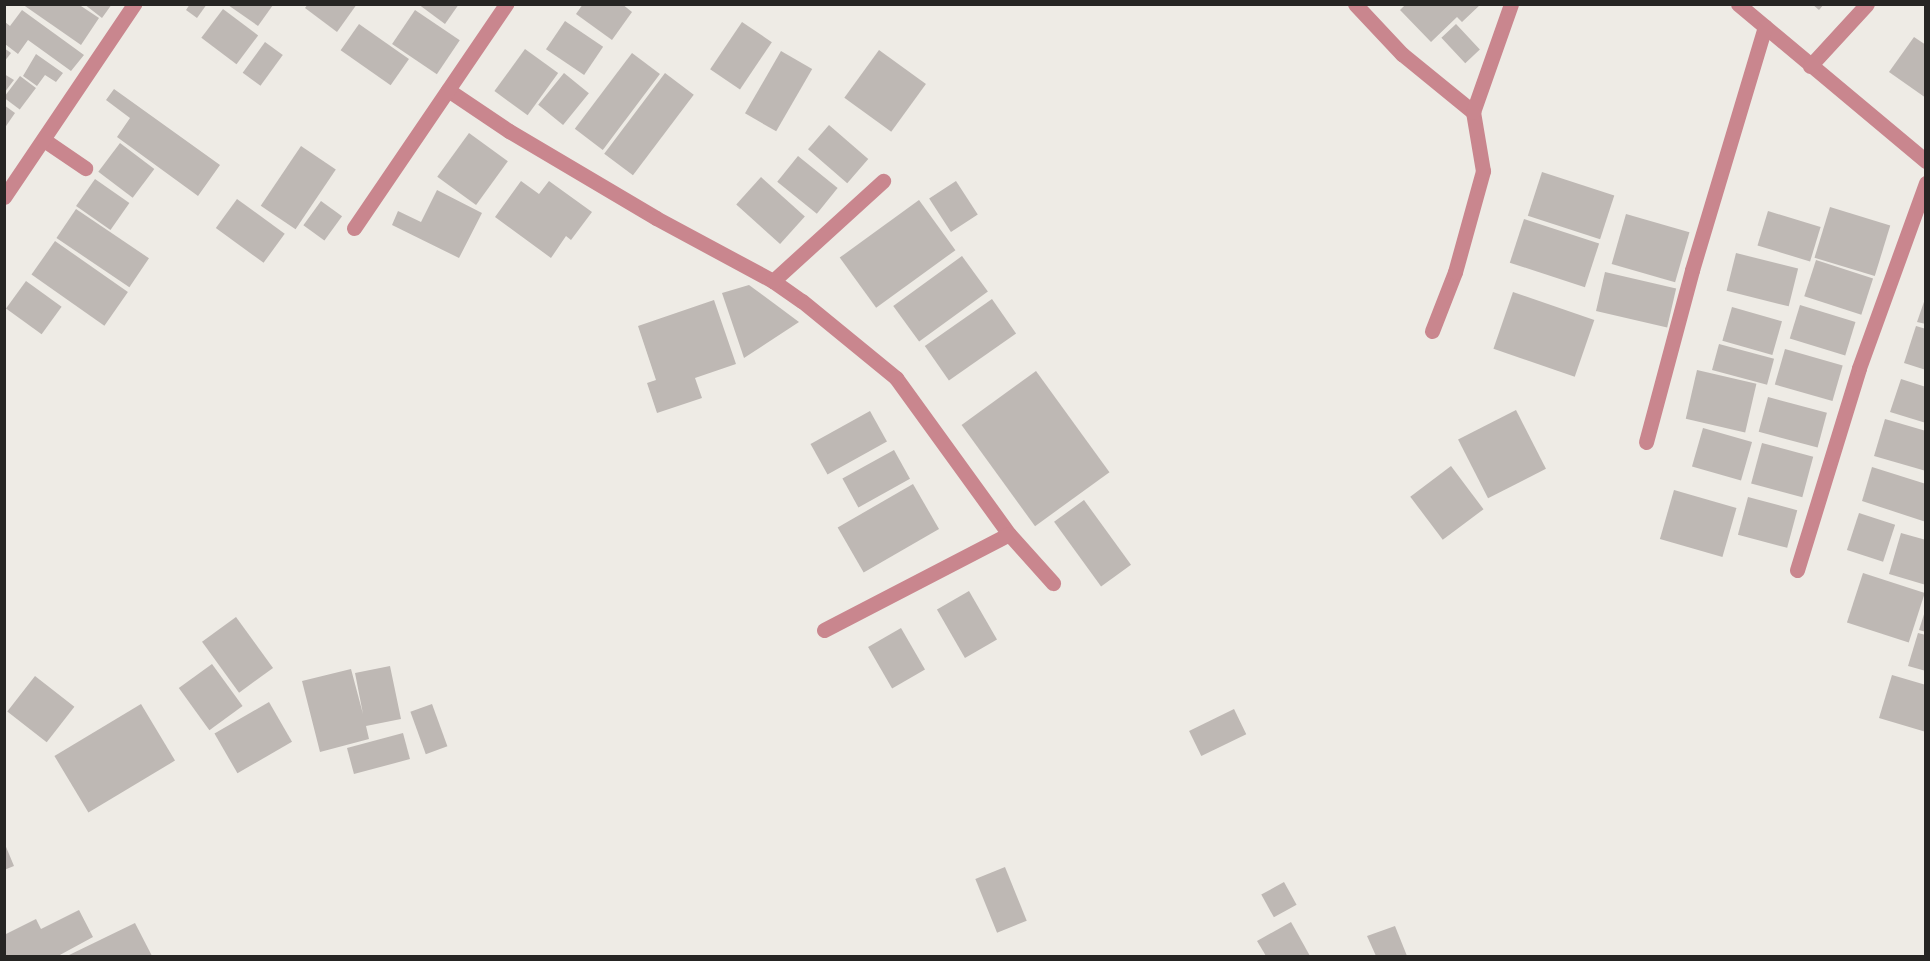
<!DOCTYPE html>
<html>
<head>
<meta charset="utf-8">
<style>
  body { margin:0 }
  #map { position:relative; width:1930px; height:961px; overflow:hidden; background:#eeebe5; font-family:"DM Sans",sans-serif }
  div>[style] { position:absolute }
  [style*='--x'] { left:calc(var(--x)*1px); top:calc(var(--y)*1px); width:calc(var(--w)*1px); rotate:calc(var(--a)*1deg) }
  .building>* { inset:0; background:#beb8b4; transform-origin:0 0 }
  .minor>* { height:15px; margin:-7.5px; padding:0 7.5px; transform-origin:7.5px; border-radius:7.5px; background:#c9868e }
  span { translate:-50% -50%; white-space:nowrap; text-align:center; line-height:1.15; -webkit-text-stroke:4.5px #eeebe5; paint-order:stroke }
  .frame { position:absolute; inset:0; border:6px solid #262523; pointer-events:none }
</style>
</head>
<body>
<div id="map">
  <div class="building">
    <div style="clip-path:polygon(22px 4px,78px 4px,99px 18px,81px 45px)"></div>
    <div style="clip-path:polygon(84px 4px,112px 4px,102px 18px)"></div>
    <div style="clip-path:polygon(190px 4px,207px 4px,197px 18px,186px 10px)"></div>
    <div style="clip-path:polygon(308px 4px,357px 4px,337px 32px,305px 8px)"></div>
    <div style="clip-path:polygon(418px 4px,459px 4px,445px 24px)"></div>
    <div style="clip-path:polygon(583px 4px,622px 4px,632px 12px,612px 40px,576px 14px)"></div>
    <div style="clip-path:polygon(1406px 4px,1481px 4px,1462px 22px,1457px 17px,1431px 42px,1400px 10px)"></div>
    <div style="clip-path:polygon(1812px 4px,1824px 4px,1819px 10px)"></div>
    <div style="clip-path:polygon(228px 5px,273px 5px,258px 26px)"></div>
    <div style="left:223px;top:9px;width:44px;height:36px;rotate:37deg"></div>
    <div style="clip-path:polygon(22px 10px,84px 55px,71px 71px,28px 40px,18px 54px,5px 44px,5px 22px,10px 26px)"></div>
    <div style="left:415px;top:10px;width:54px;height:41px;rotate:34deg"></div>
    <div style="left:565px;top:21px;width:46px;height:34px;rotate:34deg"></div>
    <div style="left:742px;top:22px;width:36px;height:57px;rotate:34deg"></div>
    <div style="left:359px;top:24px;width:61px;height:32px;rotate:35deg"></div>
    <div style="left:1456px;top:24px;width:35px;height:20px;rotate:47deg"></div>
    <div style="clip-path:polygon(1914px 37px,1926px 45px,1926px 98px,1889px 72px)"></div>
    <div style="left:265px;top:42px;width:22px;height:38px;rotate:36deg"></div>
    <div style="clip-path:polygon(4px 48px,11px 53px,4px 62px)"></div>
    <div style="left:525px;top:49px;width:41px;height:52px;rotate:36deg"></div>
    <div style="left:879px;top:50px;width:58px;height:59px;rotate:36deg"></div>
    <div style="left:781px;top:51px;width:36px;height:72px;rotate:30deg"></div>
    <div style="left:632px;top:53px;width:35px;height:95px;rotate:37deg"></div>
    <div style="clip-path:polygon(36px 54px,63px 73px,56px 82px,45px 75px,37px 86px,23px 76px)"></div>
    <div style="left:564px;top:73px;width:32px;height:41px;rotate:39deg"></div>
    <div style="left:665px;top:73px;width:36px;height:101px;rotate:37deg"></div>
    <div style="clip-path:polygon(4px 74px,14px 80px,4px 93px)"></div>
    <div style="left:20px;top:76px;width:20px;height:27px;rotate:37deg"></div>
    <div style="clip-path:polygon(114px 89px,220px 165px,198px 196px,117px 137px,130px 118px,106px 100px)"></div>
    <div style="clip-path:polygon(4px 105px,15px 113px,4px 129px)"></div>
    <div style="left:829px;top:125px;width:52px;height:32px;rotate:41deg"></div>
    <div style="left:469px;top:133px;width:48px;height:54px;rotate:36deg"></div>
    <div style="left:120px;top:143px;width:43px;height:36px;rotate:37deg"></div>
    <div style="left:301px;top:146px;width:42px;height:72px;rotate:34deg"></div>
    <div style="left:798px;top:156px;width:51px;height:33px;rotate:39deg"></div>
    <div style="left:1542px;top:172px;width:76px;height:46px;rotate:18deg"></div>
    <div style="left:761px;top:177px;width:59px;height:37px;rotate:42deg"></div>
    <div style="left:95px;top:179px;width:42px;height:33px;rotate:35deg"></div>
    <div style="clip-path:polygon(521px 181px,539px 194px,549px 181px,592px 212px,571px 240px,566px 236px,551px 258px,495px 217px)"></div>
    <div style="left:956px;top:181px;width:40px;height:32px;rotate:57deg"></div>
    <div style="clip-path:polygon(437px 190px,482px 213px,459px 258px,392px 225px,398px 211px,421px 222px)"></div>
    <div style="left:237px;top:199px;width:59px;height:36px;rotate:36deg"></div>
    <div style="left:919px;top:200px;width:62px;height:98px;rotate:54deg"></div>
    <div style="left:321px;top:201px;width:26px;height:30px;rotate:36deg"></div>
    <div style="left:1830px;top:207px;width:63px;height:53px;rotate:17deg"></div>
    <div style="left:76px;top:209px;width:88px;height:35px;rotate:34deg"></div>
    <div style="left:1768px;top:211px;width:55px;height:36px;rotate:17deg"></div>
    <div style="left:1626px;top:214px;width:66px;height:52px;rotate:16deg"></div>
    <div style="left:1524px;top:219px;width:79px;height:46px;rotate:18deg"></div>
    <div style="left:55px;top:241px;width:89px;height:41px;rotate:35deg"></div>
    <div style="left:1736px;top:253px;width:64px;height:39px;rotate:14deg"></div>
    <div style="left:962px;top:256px;width:44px;height:85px;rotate:54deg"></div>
    <div style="left:1816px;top:260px;width:60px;height:38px;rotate:18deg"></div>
    <div style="left:1605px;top:272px;width:73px;height:40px;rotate:13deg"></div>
    <div style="left:26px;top:281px;width:44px;height:34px;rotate:36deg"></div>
    <div style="clip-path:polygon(749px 285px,799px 322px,744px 358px,722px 293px)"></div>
    <div style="left:1513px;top:292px;width:86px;height:60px;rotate:19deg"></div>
    <div style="clip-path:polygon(1926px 296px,1926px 324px,1917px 322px)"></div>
    <div style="left:992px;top:299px;width:42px;height:82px;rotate:55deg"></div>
    <div style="clip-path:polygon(714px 300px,736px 364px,695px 378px,702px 398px,657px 413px,647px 383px,656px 380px,638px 326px)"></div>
    <div style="left:1800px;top:305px;width:58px;height:35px;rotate:17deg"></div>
    <div style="left:1732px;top:307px;width:52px;height:35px;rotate:16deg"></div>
    <div style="clip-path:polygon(1916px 326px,1926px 329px,1926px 370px,1904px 363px)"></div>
    <div style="left:1719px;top:344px;width:57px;height:27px;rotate:15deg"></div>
    <div style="left:1785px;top:349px;width:60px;height:37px;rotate:16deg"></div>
    <div style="left:1697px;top:370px;width:61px;height:50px;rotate:13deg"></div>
    <div style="left:1036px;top:371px;width:125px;height:92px;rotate:54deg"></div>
    <div style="clip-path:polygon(1901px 379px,1926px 387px,1926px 423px,1890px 412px)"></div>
    <div style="left:1768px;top:397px;width:61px;height:36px;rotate:15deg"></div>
    <div style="left:1516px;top:410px;width:66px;height:65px;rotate:63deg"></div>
    <div style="left:870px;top:411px;width:35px;height:68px;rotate:61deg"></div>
    <div style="clip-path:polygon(1885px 419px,1926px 431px,1926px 471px,1874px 456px)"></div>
    <div style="left:1703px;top:428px;width:51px;height:40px;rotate:16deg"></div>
    <div style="left:1762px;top:443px;width:53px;height:42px;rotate:15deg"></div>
    <div style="left:894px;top:450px;width:33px;height:59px;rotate:61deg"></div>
    <div style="left:1451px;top:466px;width:54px;height:51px;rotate:53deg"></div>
    <div style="clip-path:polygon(1872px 467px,1926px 484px,1926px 522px,1862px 501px)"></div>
    <div style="left:913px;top:484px;width:52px;height:87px;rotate:60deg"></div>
    <div style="left:1674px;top:490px;width:65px;height:51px;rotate:16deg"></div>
    <div style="left:1748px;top:497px;width:51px;height:39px;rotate:15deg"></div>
    <div style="left:1084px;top:500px;width:80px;height:37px;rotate:54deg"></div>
    <div style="left:1859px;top:513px;width:38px;height:39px;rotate:18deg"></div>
    <div style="clip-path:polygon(1901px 533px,1926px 540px,1926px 585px,1889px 574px)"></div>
    <div style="left:1863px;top:573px;width:65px;height:52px;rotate:18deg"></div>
    <div style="left:969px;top:591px;width:56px;height:37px;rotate:60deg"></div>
    <div style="clip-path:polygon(1926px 608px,1926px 632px,1919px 630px)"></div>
    <div style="left:236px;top:617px;width:63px;height:42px;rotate:54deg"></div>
    <div style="left:901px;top:628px;width:48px;height:38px;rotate:60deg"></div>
    <div style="clip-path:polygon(1918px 633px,1926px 635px,1926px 671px,1908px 666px)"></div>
    <div style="left:212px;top:664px;width:52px;height:41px;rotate:54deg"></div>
    <div style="clip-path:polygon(390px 666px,401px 719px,366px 726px,369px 739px,320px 752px,302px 681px,351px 669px,363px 714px,355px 673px)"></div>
    <div style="clip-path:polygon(1892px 675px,1926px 685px,1926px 732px,1879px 718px)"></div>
    <div style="left:35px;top:676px;width:50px;height:45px;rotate:38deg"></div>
    <div style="left:269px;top:702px;width:46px;height:63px;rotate:60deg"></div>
    <div style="left:141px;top:704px;width:66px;height:101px;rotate:59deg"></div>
    <div style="left:432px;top:704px;width:45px;height:23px;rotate:70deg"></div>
    <div style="left:1234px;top:709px;width:28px;height:50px;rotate:64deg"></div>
    <div style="left:403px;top:733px;width:27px;height:58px;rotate:75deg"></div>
    <div style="clip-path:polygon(4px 842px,14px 866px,4px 870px)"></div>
    <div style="left:1005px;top:867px;width:58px;height:32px;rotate:68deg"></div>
    <div style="left:1284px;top:882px;width:26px;height:26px;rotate:61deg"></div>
    <div style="clip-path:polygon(79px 910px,93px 937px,58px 956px,4px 956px,4px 935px,36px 919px,41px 929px)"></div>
    <div style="clip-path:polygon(1291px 922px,1310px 956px,1266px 956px,1257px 941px)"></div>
    <div style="clip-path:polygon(135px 923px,152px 956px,67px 956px)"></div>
    <div style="clip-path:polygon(1395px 926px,1407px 956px,1376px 956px,1367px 936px)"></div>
  </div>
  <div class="minor">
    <div style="--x:1355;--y:4;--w:69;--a:46.8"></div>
    <div style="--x:1402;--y:54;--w:92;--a:39.2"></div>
    <div style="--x:1738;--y:4;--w:245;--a:39.9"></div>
    <div style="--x:1810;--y:66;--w:84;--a:-47.4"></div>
    <div style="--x:448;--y:90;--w:73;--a:33.9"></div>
    <div style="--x:509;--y:131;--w:171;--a:30.6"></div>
    <div style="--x:656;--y:218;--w:133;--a:28.3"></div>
    <div style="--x:773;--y:281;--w:35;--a:35"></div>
    <div style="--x:802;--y:301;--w:122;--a:39.3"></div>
    <div style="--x:896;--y:378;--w:193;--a:54.1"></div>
    <div style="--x:1009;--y:534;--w:66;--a:48.1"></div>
    <div style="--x:44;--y:140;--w:50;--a:34.3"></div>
    <div style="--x:4;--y:197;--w:233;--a:-56"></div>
    <div style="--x:354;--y:228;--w:271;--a:-55.8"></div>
    <div style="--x:773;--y:281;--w:149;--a:-42.3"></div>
    <div style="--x:1432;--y:331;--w:63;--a:-68.7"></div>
    <div style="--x:1455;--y:272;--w:105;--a:-74.5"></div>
    <div style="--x:1483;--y:171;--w:60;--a:-99.6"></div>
    <div style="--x:1473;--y:112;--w:114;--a:-70.6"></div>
    <div style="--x:1646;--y:442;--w:178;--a:-75"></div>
    <div style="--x:1692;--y:270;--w:254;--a:-73.3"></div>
    <div style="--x:1797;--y:570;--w:211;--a:-72.9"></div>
    <div style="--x:1859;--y:368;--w:197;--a:-70.1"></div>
    <div style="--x:824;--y:630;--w:208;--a:-27.4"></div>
  </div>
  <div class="frame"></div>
</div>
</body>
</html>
